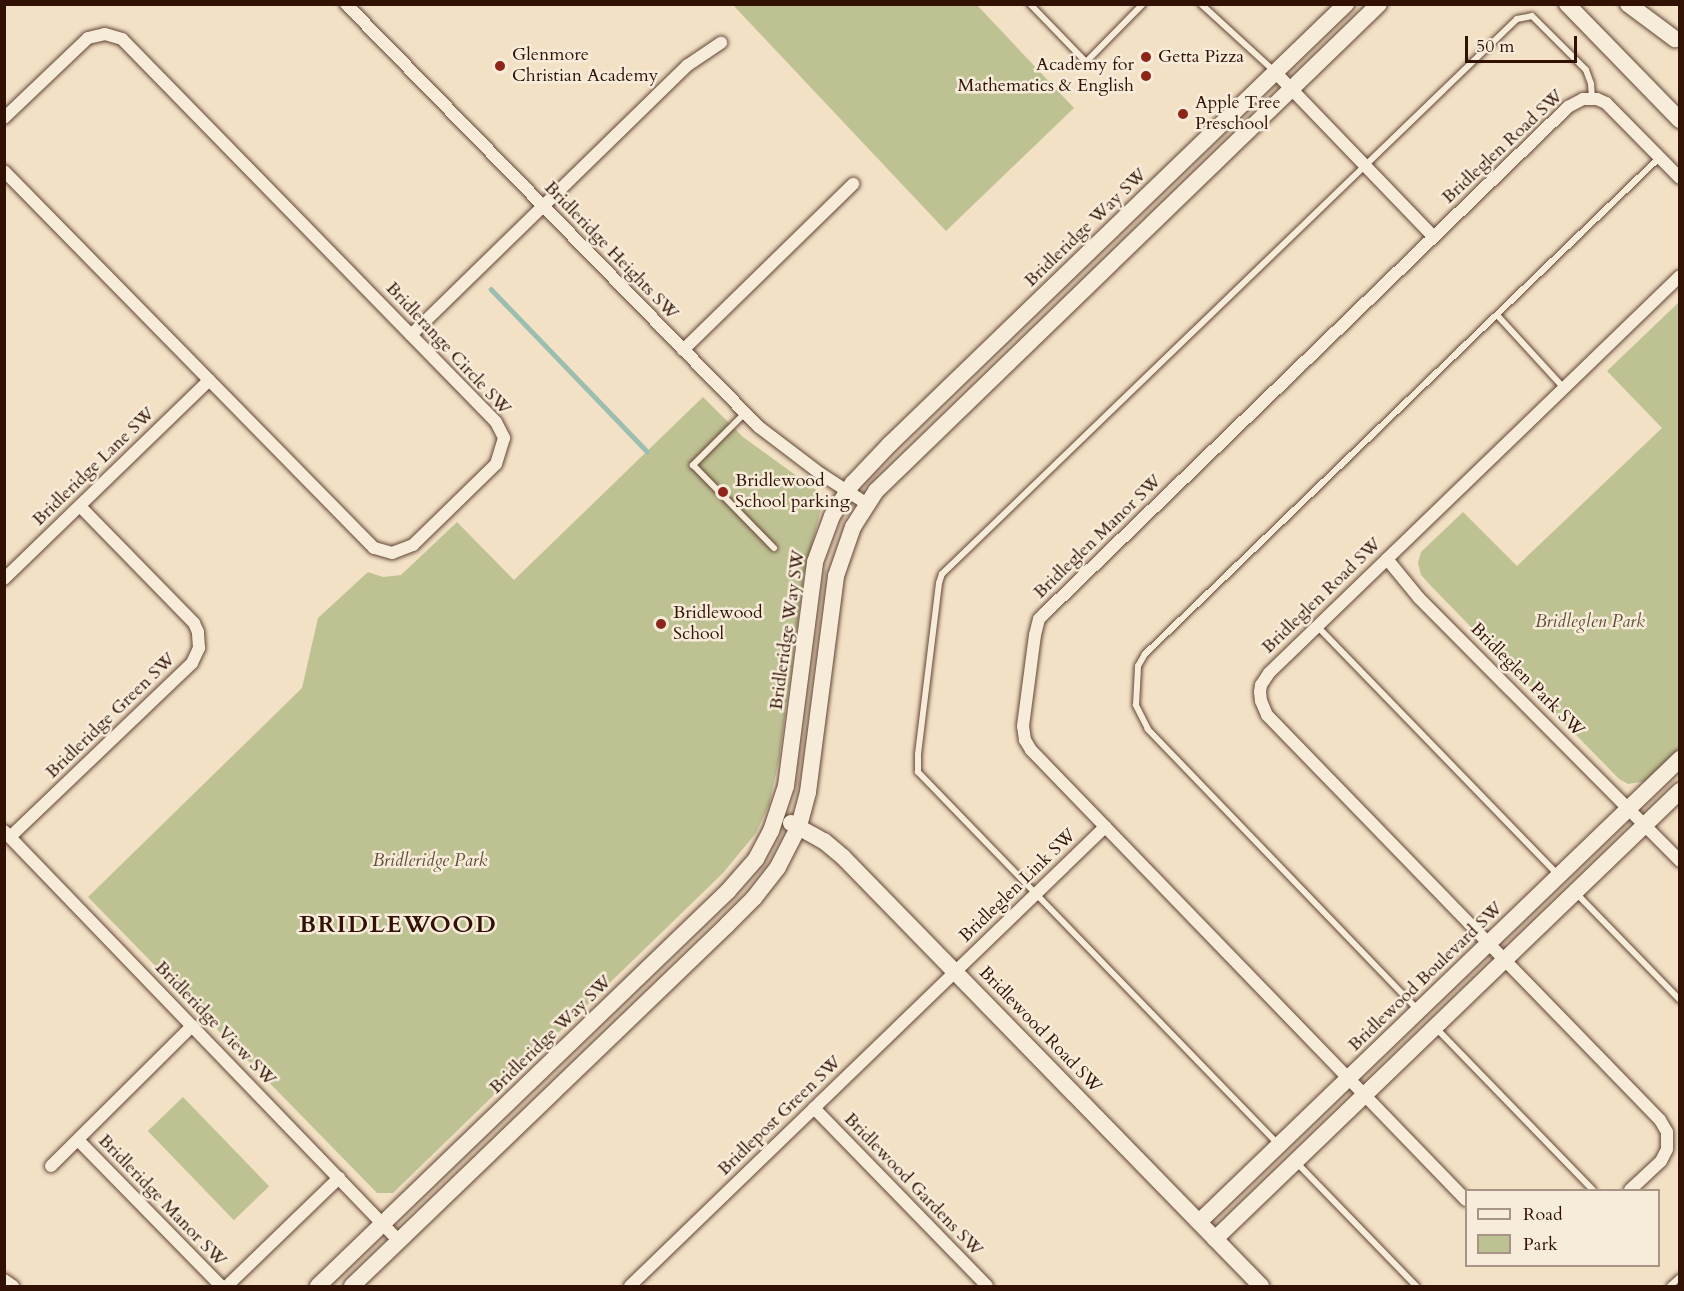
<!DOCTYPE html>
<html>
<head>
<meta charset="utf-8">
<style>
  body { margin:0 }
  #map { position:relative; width:1684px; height:1291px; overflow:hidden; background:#f3e1c6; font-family:Cardo,serif }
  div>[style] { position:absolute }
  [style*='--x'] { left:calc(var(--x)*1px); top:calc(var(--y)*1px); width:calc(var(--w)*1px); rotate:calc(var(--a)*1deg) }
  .green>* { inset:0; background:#bec293; transform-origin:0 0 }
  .stream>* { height:4.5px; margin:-2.25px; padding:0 2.25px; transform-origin:2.25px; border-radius:2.25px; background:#9cbeb1 }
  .roads { filter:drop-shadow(0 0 2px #624534) drop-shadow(0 0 2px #624534) }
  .lane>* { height:6px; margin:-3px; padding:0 3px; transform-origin:3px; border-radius:3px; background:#f7ecda }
  .street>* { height:12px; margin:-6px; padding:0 6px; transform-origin:6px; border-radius:6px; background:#f7ecda }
  .secondary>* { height:16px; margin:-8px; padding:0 8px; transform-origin:8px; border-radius:8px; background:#f7ecda }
  .dots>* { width:16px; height:16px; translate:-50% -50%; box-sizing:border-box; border:3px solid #f7ecda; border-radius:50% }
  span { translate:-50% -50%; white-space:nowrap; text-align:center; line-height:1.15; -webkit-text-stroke:5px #f7ecda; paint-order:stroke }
  .poi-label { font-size:18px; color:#311104 }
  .left { translate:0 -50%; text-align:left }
  .right { translate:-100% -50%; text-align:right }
  .street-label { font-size:18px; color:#311104 }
  .park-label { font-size:18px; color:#624f36; font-style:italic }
  .district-label { font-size:24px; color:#311104; font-weight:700; letter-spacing:1.5px }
  .frame { position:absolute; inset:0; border:6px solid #311104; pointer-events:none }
  .legend { position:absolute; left:1465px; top:1189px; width:195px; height:78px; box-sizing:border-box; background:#f7ecda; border:2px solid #a89484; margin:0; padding:8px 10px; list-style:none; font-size:18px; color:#311104 }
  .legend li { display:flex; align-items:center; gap:12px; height:30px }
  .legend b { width:30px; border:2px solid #a89484 }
  .scale { position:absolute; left:1465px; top:36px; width:112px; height:27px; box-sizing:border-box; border:3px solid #311104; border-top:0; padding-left:8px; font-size:18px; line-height:21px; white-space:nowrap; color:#311104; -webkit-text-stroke:4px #f7ecda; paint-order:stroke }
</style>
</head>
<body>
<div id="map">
  <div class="green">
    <div style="clip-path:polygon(733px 5px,977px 5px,1074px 108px,946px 231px)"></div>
    <div style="clip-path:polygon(1679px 302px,1679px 749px,1647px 781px,1628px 784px,1619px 779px,1431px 586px,1421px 575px,1418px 563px,1421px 552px,1463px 512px,1517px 566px,1662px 428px,1607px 371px)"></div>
    <div style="clip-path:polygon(703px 397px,743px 437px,816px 490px,822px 505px,804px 575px,779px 759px,769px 805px,756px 833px,723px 873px,393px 1193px,377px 1193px,88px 897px,302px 688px,318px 618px,368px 572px,383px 577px,401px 575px,457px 522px,514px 580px)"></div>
    <div style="left:183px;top:1097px;width:124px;height:49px;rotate:46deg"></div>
  </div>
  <div class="stream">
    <div style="--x:491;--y:289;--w:225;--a:46.1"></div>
  </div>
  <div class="roads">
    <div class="lane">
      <div style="--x:1030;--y:4;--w:81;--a:46"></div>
      <div style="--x:1086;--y:62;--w:81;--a:-45.5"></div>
      <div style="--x:1201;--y:4;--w:99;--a:42.5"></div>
      <div style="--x:1497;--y:315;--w:99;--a:47.5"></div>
      <div style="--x:745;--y:413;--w:74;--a:135"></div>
      <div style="--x:693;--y:465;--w:116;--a:45.7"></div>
      <div style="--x:1317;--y:626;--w:347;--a:45.9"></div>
      <div style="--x:1576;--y:893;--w:149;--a:45.8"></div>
      <div style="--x:1418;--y:1010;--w:390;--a:-133.9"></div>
      <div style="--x:1148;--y:729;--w:27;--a:-117"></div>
      <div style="--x:1136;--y:705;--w:39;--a:-87"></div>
      <div style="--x:1138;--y:666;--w:14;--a:-60"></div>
      <div style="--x:1145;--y:654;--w:714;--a:-43.98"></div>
      <div style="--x:1435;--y:1027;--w:227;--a:45.9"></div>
      <div style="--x:1278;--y:1144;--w:518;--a:-134.06"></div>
      <div style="--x:918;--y:772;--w:18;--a:-90"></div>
      <div style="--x:918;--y:754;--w:172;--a:-83"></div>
      <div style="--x:939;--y:583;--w:9;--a:-72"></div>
      <div style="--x:942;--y:574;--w:799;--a:-43.99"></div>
      <div style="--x:1517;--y:19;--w:15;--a:-11"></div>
      <div style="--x:1532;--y:16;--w:76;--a:45"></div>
      <div style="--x:1586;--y:70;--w:15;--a:70"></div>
      <div style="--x:1591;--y:84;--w:15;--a:86"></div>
      <div style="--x:1296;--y:1162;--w:173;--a:45.9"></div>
      <div style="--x:1670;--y:1286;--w:13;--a:-42"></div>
    </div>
    <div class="street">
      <div style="--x:346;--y:4;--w:591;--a:45.69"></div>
      <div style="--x:759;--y:427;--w:78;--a:37.2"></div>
      <div style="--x:821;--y:474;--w:55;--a:33.1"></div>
      <div style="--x:1275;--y:72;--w:229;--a:46.1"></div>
      <div style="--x:4;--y:118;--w:116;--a:-43.6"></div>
      <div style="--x:88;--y:38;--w:17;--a:-13"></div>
      <div style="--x:105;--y:34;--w:18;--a:16"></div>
      <div style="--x:122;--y:39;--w:535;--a:45.68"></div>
      <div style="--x:496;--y:422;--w:18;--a:63"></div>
      <div style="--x:504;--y:438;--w:27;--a:107"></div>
      <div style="--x:496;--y:464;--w:116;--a:135.7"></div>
      <div style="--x:413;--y:545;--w:22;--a:159"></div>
      <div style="--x:392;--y:553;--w:19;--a:-164"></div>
      <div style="--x:374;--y:548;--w:528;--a:-134.46"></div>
      <div style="--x:411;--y:335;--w:387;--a:-44.3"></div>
      <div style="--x:688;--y:65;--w:40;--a:-34"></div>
      <div style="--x:683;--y:350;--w:238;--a:-44.3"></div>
      <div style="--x:1387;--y:559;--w:50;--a:50.6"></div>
      <div style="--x:1419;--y:598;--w:371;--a:45.2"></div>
      <div style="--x:4;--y:579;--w:286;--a:-44.1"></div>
      <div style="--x:4;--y:831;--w:569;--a:46.07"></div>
      <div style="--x:10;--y:837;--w:252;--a:-43.7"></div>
      <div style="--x:192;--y:663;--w:17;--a:-65"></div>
      <div style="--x:199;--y:648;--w:16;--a:-94"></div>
      <div style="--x:198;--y:632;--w:10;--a:-114"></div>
      <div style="--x:194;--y:623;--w:163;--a:-134.3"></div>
      <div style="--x:814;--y:1108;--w:248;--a:45.8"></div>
      <div style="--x:78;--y:1140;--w:204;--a:45.6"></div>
      <div style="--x:51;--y:1166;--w:199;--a:-44.8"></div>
      <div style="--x:1630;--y:1190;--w:42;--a:-43.1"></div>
      <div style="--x:1661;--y:1161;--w:13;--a:-63"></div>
      <div style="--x:1667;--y:1149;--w:17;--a:-90"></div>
      <div style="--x:1667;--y:1132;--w:14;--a:-120"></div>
      <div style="--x:1660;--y:1120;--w:564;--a:-134.14"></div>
      <div style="--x:1267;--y:715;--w:15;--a:-113"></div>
      <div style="--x:1261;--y:701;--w:9;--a:-96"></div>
      <div style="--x:1260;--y:692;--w:7;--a:-82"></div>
      <div style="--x:1261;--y:685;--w:14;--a:-56"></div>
      <div style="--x:1269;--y:673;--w:571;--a:-44.01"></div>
      <div style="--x:1466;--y:1200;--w:626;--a:-134.03"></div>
      <div style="--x:1031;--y:750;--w:12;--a:-121"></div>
      <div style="--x:1025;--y:740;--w:14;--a:-98"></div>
      <div style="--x:1023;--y:726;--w:92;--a:-82.5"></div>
      <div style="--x:1035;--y:635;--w:16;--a:-76"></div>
      <div style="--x:1039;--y:619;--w:8;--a:-45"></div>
      <div style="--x:1045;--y:613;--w:728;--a:-44.05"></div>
      <div style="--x:1568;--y:107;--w:17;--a:-28"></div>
      <div style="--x:1583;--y:99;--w:14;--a:0"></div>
      <div style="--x:1597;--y:99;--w:10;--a:24"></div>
      <div style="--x:1606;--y:103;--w:105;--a:45.4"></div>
      <div style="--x:4;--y:1280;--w:11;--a:34"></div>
      <div style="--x:227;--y:1286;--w:156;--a:-44"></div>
      <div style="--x:630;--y:1286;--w:661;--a:-44.02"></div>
    </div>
    <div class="secondary">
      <div style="--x:1567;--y:4;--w:162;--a:45.8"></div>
      <div style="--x:1628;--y:4;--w:59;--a:36.7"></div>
      <div style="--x:791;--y:823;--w:38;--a:29"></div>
      <div style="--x:824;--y:841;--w:25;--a:40"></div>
      <div style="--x:843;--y:857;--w:599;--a:45.74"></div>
      <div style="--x:1199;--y:1222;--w:668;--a:-43.91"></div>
      <div style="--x:1215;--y:1239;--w:646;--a:-43.93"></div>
      <div style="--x:318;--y:1286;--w:569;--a:-43.93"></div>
      <div style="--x:728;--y:891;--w:43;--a:-48.8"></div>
      <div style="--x:756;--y:859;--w:32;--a:-62"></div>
      <div style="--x:771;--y:831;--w:47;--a:-71.6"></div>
      <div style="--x:786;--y:786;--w:226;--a:-82.6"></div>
      <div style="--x:815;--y:562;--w:49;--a:-69.7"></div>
      <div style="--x:832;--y:516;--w:39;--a:-58"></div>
      <div style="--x:853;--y:483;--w:54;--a:-46.5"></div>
      <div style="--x:890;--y:444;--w:634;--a:-43.98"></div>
      <div style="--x:352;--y:1286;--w:521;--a:-43.91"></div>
      <div style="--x:727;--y:925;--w:38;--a:-45"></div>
      <div style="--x:754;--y:898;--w:39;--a:-52"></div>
      <div style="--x:778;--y:867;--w:46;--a:-62.9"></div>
      <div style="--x:799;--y:826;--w:35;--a:-75"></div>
      <div style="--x:808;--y:792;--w:218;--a:-82.6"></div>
      <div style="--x:836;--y:576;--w:52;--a:-70.9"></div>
      <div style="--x:853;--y:527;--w:43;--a:-57.4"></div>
      <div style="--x:876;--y:491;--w:700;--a:-44.07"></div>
    </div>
  </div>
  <div class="dots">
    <div style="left:1146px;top:57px;background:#8f2418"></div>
    <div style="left:500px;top:66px;background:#8f2418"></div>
    <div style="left:1146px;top:76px;background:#8f2418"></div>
    <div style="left:1183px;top:114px;background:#8f2418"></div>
    <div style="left:723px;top:492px;background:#8f2418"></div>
    <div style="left:661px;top:624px;background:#8f2418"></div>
  </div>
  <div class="poi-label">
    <span class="left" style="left:512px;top:66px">Glenmore<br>Christian Academy</span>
    <span class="left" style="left:1158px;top:57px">Getta Pizza</span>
    <span class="right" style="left:1134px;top:76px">Academy for<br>Mathematics &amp; English</span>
    <span class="left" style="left:1195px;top:114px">Apple Tree<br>Preschool</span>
    <span class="left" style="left:735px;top:492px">Bridlewood<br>School parking</span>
    <span class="left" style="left:673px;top:624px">Bridlewood<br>School</span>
  </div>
  <div class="street-label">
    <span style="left:1503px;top:147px;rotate:-43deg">Bridleglen Road SW</span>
    <span style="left:1086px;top:228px;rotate:-44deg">Bridleridge Way SW</span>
    <span style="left:611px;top:251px;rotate:46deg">Bridleridge Heights SW</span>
    <span style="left:448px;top:349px;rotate:47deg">Bridlerange Circle SW</span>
    <span style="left:94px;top:467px;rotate:-44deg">Bridleridge Lane SW</span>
    <span style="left:1098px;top:537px;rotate:-44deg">Bridleglen Manor SW</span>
    <span style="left:1322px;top:596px;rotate:-44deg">Bridleglen Road SW</span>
    <span style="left:788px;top:630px;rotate:-82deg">Bridleridge Way SW</span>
    <span style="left:1527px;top:680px;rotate:45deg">Bridleglen Park SW</span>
    <span style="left:111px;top:716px;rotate:-44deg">Bridleridge Green SW</span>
    <span style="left:1018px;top:886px;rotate:-44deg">Bridleglen Link SW</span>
    <span style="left:1426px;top:977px;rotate:-44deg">Bridlewood Boulevard SW</span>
    <span style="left:215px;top:1024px;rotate:46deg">Bridleridge View SW</span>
    <span style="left:1040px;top:1030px;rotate:46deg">Bridlewood Road SW</span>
    <span style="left:551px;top:1035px;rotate:-44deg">Bridleridge Way SW</span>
    <span style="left:780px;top:1116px;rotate:-44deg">Bridlepost Green SW</span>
    <span style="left:913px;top:1185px;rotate:46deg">Bridlewood Gardens SW</span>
    <span style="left:162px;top:1201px;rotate:46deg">Bridleridge Manor SW</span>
  </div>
  <div class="park-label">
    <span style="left:1590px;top:622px">Bridleglen Park</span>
    <span style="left:430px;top:861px">Bridleridge Park</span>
  </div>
  <div class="district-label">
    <span style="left:398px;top:925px">BRIDLEWOOD</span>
  </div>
  <div class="frame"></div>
  <ul class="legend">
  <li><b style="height:8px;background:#f7ecda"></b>Road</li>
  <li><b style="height:16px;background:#bec293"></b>Park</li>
  </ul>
  <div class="scale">50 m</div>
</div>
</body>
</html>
